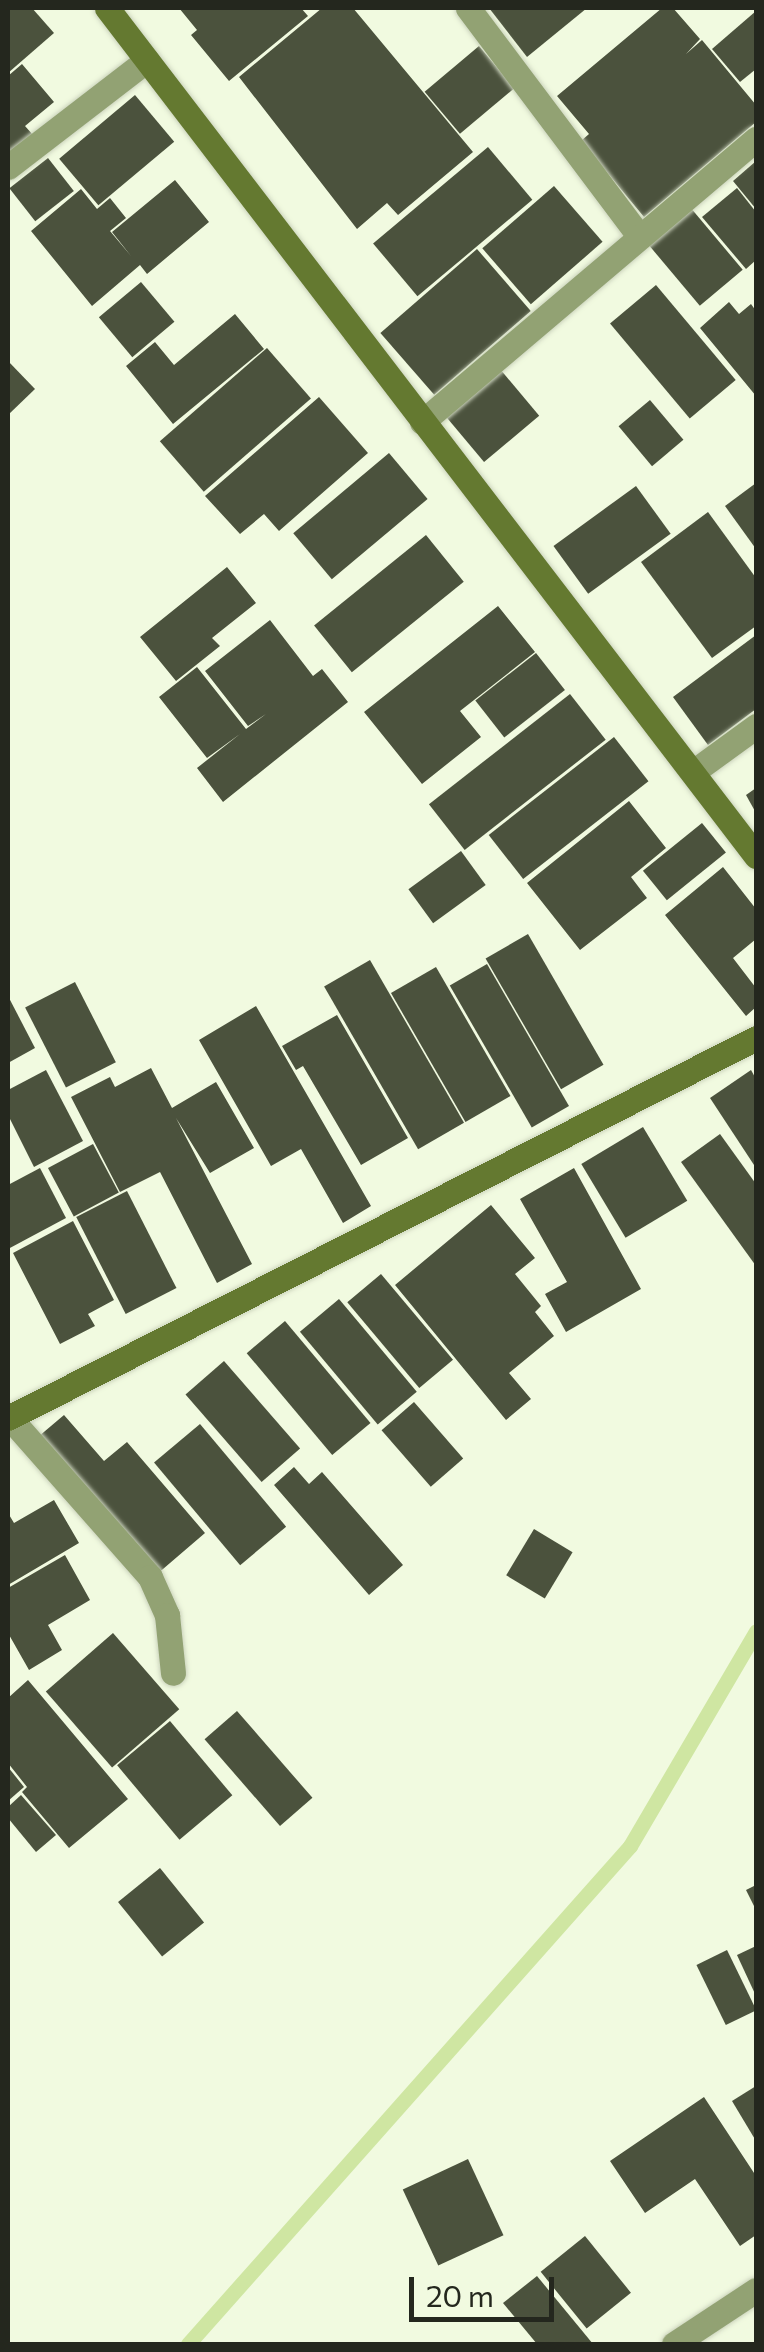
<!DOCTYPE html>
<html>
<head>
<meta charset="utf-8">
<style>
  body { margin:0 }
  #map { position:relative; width:764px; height:2352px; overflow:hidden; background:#f1fae0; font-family:Commissioner,sans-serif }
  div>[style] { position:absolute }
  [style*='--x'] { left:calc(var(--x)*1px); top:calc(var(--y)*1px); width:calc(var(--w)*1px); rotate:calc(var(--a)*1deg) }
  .stream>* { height:15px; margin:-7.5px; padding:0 7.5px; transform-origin:7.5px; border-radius:7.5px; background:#cfe6a2 }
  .building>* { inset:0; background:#4b523d; transform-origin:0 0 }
  .roads { filter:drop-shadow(0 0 2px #ccd4bd) drop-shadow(0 0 2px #ccd4bd) }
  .street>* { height:25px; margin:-12.5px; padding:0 12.5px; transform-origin:12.5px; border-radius:12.5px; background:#92a273 }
  .secondary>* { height:25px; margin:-12.5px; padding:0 12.5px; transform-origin:12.5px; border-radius:12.5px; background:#647930 }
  span { translate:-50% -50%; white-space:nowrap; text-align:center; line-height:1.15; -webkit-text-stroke:10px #f1fae0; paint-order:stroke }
  .frame { position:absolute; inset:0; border:10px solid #24271e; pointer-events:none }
  .scale { position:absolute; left:409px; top:2277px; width:145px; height:45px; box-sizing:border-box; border:5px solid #24271e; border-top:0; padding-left:12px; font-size:30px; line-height:35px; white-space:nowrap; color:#24271e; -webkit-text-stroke:8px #f1fae0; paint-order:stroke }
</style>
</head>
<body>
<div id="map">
  <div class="stream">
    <div style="--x:188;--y:2344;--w:666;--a:-48.41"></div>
    <div style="--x:630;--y:1846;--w:249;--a:-59.6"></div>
  </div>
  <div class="building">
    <div style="clip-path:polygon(8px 8px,32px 8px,54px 33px,8px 73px)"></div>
    <div style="clip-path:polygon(179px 8px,301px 8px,308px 16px,229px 81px,191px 35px,197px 30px)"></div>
    <div style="clip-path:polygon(322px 8px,353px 8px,473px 152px,398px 215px,387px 203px,357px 229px,239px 77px)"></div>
    <div style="clip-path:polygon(489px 8px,587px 8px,527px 57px)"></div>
    <div style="clip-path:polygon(662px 8px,673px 8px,700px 39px,686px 54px,702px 40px,756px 105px,756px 122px,644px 217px,581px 141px,589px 134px,557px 96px)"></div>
    <div style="clip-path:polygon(756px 11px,756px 69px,740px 82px,712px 49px)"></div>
    <div style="left:479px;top:46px;width:55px;height:71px;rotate:50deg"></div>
    <div style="clip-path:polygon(22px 64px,54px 102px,25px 126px,33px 135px,8px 158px,8px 76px)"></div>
    <div style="left:135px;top:95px;width:61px;height:99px;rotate:50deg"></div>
    <div style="left:488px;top:147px;width:69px;height:150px;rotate:50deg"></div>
    <div style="left:48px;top:158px;width:42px;height:49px;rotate:52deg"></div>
    <div style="clip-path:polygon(756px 161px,756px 209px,733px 181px)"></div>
    <div style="clip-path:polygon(175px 180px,209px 222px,147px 274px,140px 265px,92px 306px,31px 231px,81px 189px,97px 209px,110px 198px,126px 218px,110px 231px,131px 256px,112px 232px)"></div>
    <div style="left:554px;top:186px;width:74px;height:95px;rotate:49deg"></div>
    <div style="clip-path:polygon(737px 188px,756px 212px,756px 260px,746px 269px,702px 217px)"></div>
    <div style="left:690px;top:207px;width:82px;height:56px;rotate:50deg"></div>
    <div style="left:477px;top:249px;width:82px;height:128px;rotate:49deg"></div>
    <div style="left:141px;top:282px;width:52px;height:55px;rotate:50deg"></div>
    <div style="left:656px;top:285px;width:124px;height:60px;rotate:50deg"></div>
    <div style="clip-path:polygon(729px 302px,739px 314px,751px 304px,756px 311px,756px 396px,700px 328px)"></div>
    <div style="clip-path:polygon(235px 314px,264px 349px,173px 424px,126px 366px,155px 342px,174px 365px)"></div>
    <div style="left:267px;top:348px;width:67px;height:142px;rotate:49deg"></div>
    <div style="clip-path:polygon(8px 361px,35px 389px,8px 415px)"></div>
    <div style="left:500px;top:369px;width:61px;height:72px;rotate:50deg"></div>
    <div style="clip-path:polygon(319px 397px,368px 453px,279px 531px,264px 514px,240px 534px,205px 496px)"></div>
    <div style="left:650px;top:400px;width:52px;height:41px;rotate:50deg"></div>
    <div style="left:389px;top:453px;width:60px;height:125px;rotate:50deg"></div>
    <div style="clip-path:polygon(756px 483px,756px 549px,725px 506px)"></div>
    <div style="left:636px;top:486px;width:59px;height:102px;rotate:54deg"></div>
    <div style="clip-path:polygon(708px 512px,756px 578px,756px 626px,712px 658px,641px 562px)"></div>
    <div style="left:426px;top:535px;width:60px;height:144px;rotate:51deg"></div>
    <div style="clip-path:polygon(227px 567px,256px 603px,212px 638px,220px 646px,176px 681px,140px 637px)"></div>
    <div style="clip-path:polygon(498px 606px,535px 652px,460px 711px,481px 737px,422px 784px,364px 712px)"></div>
    <div style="clip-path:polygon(270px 620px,313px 676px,322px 669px,348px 702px,223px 802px,197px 768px,240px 734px,207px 758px,159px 697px,197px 667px,246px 729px,266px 714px,248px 726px,205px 671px)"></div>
    <div style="clip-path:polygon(756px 635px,756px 709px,708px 745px,673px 697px)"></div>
    <div style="left:536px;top:653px;width:47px;height:77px;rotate:52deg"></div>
    <div style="left:570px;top:694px;width:58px;height:179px;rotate:52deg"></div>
    <div style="left:614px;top:737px;width:56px;height:159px;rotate:52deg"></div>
    <div style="clip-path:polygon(756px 788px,756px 813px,746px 795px)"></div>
    <div style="clip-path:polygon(629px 801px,666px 848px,631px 877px,647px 898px,580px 950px,527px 883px)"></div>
    <div style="left:702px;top:823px;width:38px;height:76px;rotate:51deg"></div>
    <div style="left:461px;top:851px;width:42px;height:65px;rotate:54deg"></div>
    <div style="clip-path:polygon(723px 867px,756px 909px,756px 939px,733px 958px,756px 988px,756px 1007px,746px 1016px,665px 915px)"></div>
    <div style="left:528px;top:934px;width:151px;height:49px;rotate:60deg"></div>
    <div style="left:370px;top:960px;width:188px;height:53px;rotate:60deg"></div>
    <div style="left:487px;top:964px;width:164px;height:43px;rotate:60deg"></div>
    <div style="left:436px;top:967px;width:149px;height:52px;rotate:60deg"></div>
    <div style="left:75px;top:982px;width:90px;height:56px;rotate:63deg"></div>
    <div style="clip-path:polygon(8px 996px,35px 1048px,8px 1063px)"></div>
    <div style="clip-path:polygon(256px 1006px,371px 1206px,343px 1223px,301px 1149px,271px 1166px,199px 1040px)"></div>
    <div style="clip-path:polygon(337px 1015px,408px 1138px,361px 1165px,303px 1066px,296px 1070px,282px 1046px)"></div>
    <div style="clip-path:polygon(151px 1068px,172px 1108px,216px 1082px,254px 1148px,210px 1173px,176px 1118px,252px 1264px,217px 1283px,160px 1172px,120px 1192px,71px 1097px,110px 1077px,115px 1087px)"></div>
    <div style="clip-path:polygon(46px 1070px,83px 1141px,34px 1167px,8px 1115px,8px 1090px)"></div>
    <div style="clip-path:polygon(751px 1070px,756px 1079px,756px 1168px,710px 1098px)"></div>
    <div style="left:643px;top:1127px;width:86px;height:72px;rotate:59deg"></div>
    <div style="clip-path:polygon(720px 1134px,756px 1184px,756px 1266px,681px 1162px)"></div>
    <div style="left:93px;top:1144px;width:55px;height:51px;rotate:62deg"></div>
    <div style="clip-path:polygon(40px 1168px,66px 1218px,8px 1249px,8px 1185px)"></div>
    <div style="clip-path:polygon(574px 1168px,641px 1289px,566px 1332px,545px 1294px,567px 1282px,520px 1199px)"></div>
    <div style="left:127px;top:1191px;width:109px;height:57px;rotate:63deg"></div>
    <div style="clip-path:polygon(491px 1205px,535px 1258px,515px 1274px,541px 1306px,535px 1312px,554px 1336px,509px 1373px,531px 1399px,506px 1420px,395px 1285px)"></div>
    <div style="clip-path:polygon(73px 1221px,114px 1300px,88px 1314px,95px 1326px,60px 1344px,13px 1253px)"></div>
    <div style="left:381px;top:1274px;width:112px;height:44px;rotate:50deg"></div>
    <div style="left:339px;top:1299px;width:121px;height:51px;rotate:50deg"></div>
    <div style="left:285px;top:1321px;width:133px;height:50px;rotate:50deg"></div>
    <div style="left:224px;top:1361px;width:116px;height:51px;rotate:49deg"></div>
    <div style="left:414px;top:1402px;width:75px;height:43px;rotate:49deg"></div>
    <div style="clip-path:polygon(64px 1415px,104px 1461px,127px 1442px,205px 1533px,156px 1575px,38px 1437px)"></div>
    <div style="left:200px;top:1424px;width:134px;height:60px;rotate:50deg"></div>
    <div style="clip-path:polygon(294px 1467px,309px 1484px,322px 1472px,403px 1565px,369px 1595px,274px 1485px)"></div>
    <div style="clip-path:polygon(54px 1500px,79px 1543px,8px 1585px,8px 1513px,14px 1523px)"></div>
    <div style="left:534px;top:1529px;width:45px;height:54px;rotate:31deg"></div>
    <div style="clip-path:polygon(65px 1555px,90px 1600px,48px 1625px,62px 1650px,29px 1670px,8px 1633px,8px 1588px)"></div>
    <div style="left:113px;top:1633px;width:101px;height:89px;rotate:49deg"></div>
    <div style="clip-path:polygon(28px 1680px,128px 1799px,69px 1848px,22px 1792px,27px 1787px,8px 1763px,8px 1698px)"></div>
    <div style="left:237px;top:1711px;width:115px;height:43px;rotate:49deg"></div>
    <div style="left:170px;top:1721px;width:97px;height:69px;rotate:50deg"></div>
    <div style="clip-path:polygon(8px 1767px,24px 1787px,8px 1801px)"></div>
    <div style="clip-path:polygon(21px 1795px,56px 1835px,36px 1852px,8px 1818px,8px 1807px)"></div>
    <div style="left:160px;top:1868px;width:70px;height:54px;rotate:51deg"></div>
    <div style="clip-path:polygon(756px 1885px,756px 1910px,746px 1890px)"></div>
    <div style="clip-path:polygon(756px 1946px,756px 1996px,737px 1955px)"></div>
    <div style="left:727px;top:1950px;width:67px;height:34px;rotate:64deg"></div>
    <div style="clip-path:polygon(756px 2086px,756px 2141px,732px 2101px)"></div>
    <div style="clip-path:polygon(704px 2097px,756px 2176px,756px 2235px,740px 2246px,695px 2179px,645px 2213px,610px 2161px)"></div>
    <div style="left:468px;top:2159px;width:84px;height:72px;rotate:65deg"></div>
    <div style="left:585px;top:2236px;width:73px;height:57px;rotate:51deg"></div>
    <div style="clip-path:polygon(537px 2276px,593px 2344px,537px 2344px,503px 2303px)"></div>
  </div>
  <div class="roads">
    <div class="street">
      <div style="--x:468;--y:8;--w:285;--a:53.1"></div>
      <div style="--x:8;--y:167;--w:175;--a:-37.6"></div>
      <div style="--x:422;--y:422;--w:438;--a:-40.3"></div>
      <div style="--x:693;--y:772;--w:78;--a:-36.1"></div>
      <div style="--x:9;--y:1417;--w:213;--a:48.6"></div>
      <div style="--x:150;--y:1577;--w:42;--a:65.9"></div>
      <div style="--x:167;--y:1615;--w:58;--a:84.1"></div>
      <div style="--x:674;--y:2344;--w:98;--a:-33.4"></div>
    </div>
    <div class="secondary">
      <div style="--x:107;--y:8;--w:1068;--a:52.57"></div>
      <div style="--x:8;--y:1418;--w:839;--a:-26.93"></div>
    </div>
  </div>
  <div class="frame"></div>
  <div class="scale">20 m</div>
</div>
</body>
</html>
